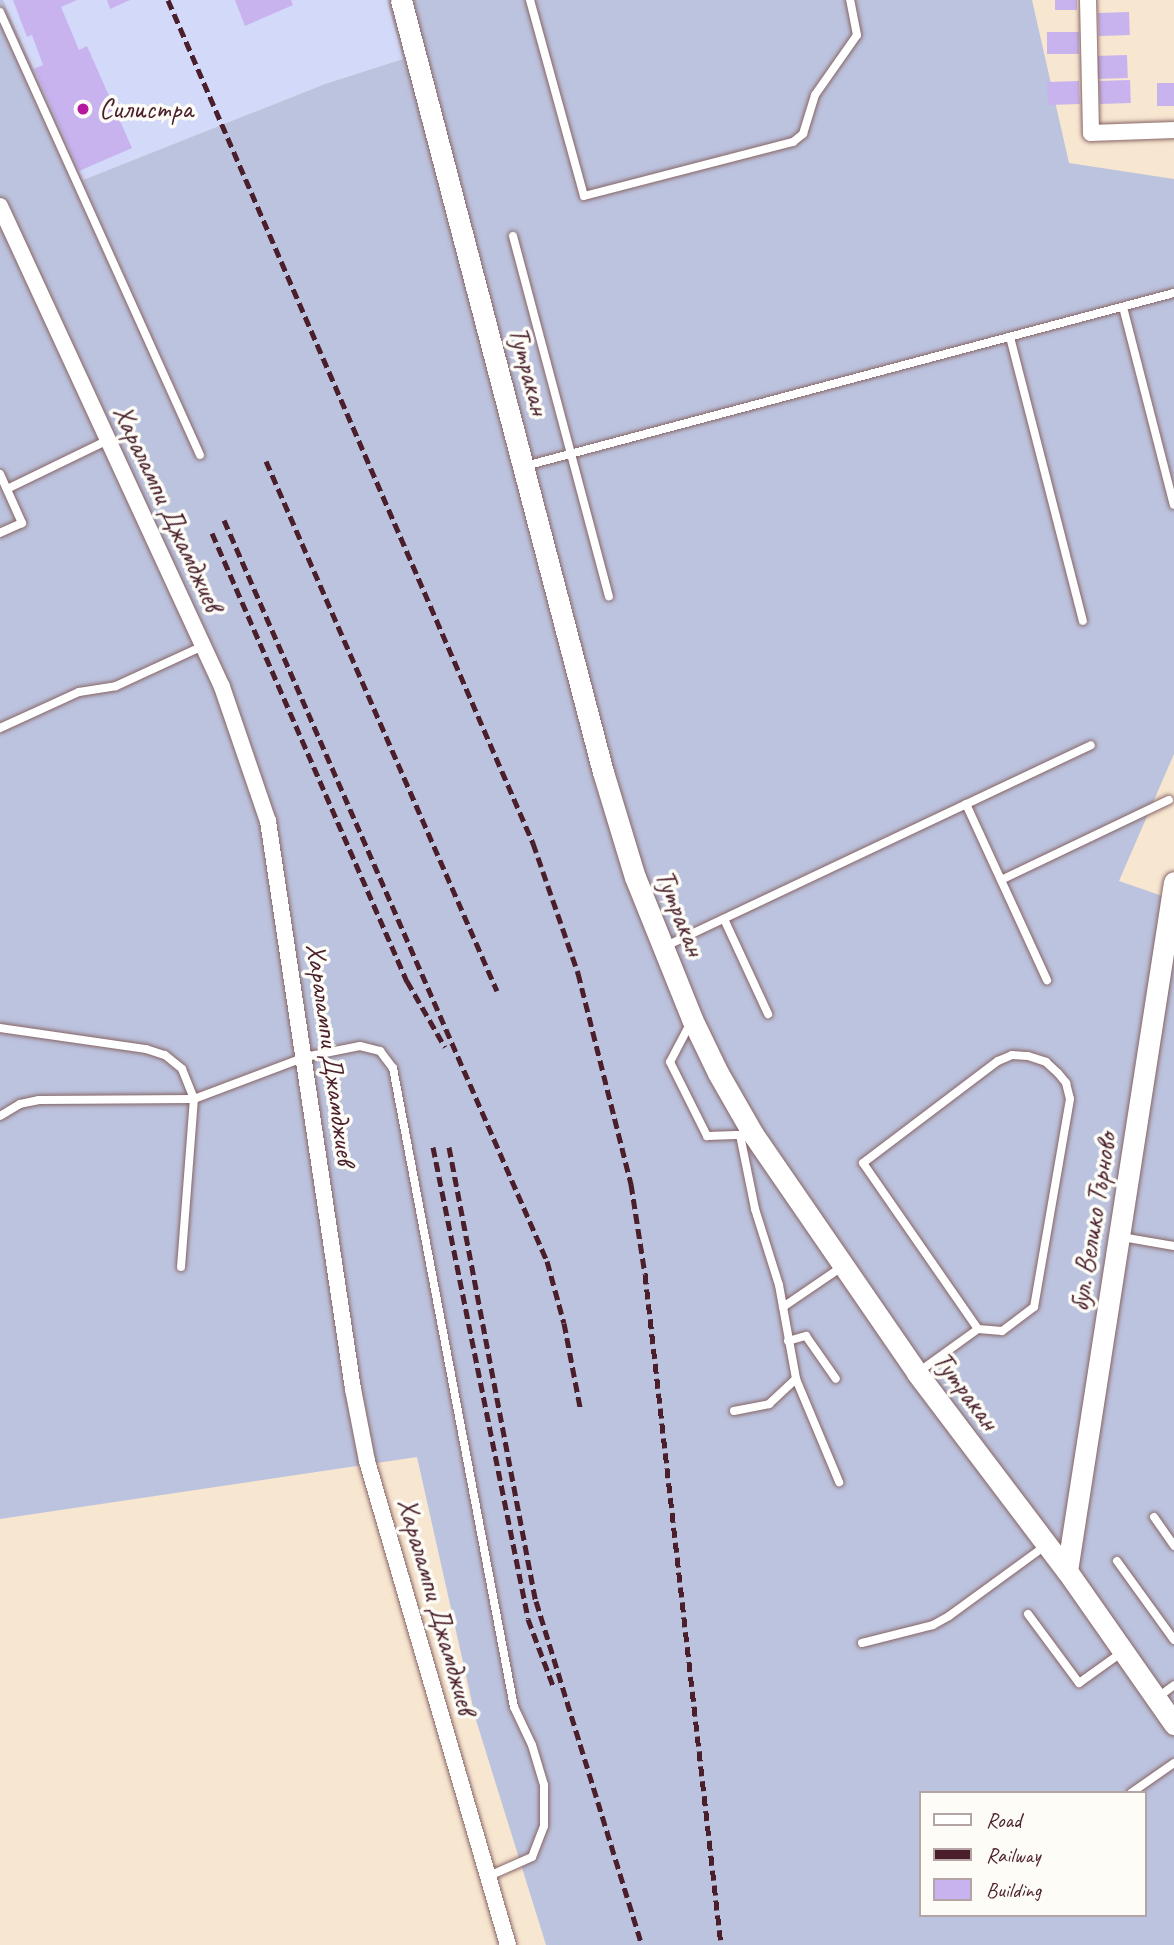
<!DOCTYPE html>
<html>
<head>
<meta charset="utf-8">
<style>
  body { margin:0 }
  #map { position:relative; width:1174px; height:1945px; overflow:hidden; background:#f7e6d0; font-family:Caveat,sans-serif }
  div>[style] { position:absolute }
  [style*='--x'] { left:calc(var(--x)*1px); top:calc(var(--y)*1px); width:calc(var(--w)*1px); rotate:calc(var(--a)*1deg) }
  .built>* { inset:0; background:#d3d9f9 }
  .industrial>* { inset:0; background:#bcc3de }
  .building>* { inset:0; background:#c8b3ef; transform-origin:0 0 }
  .roads { filter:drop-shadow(0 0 2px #876565) drop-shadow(0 0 2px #876565) }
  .lane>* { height:8px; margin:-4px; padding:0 4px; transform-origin:4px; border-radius:4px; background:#fff }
  .street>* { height:16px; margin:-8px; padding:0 8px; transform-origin:8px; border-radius:8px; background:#fff }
  .secondary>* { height:21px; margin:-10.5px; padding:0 10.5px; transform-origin:10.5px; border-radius:10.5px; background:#fff }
  .rail>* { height:5px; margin-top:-2.5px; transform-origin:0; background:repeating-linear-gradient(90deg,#4a1f2b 0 10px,transparent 0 15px) }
  .dots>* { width:19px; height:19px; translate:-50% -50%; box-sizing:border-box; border:4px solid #fdfcf7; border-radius:50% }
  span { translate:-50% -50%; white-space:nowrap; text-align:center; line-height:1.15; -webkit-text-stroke:7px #fdfcf7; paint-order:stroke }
  .poi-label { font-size:28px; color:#4a1f2b }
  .left { translate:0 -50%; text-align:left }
  .street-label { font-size:28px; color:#4a1f2b }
  .legend { position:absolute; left:919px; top:1791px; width:228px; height:126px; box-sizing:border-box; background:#fdfcf7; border:2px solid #b5a4a5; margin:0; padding:9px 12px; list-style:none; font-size:21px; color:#4a1f2b }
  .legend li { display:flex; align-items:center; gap:14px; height:35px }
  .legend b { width:35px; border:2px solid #b5a4a5 }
</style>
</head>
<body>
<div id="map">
  <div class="built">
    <div style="clip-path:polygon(3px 0,387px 0,403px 59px,325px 84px,83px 180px)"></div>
  </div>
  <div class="industrial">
    <div style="clip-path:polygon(evenodd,0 0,3px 0,83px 180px,325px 84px,403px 59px,387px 0,1032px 0,1069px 163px,1174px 179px,1174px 754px,1119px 881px,1174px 900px,1174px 1945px,546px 1945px,476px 1720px,417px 1457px,0 1519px,0 0,920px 1793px,1144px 1793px,1144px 1915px,920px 1915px,920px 1793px)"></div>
  </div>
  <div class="building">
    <div style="clip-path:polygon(13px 0,77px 0,61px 7px,79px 50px,87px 46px,132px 148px,79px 171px,34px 69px,43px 65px,32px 35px,27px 37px)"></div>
    <div style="clip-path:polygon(107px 0,130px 0,110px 9px)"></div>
    <div style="clip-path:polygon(235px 0,291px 0,293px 5px,245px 26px)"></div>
    <div style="left:1055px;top:0;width:22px;height:10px"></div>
    <div style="left:1129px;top:12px;width:23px;height:31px;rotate:88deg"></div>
    <div style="left:1079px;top:32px;width:22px;height:32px;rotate:90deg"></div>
    <div style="left:1127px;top:55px;width:23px;height:32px;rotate:88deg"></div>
    <div style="left:1130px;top:80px;width:23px;height:31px;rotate:88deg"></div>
    <div style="left:1079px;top:81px;width:23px;height:32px;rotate:88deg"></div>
    <div style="left:1174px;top:83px;width:23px;height:17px;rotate:90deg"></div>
  </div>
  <div class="roads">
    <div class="lane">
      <div style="--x:530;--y:0;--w:203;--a:74.6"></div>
      <div style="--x:584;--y:196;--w:216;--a:-14.5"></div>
      <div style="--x:793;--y:142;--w:13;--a:-39"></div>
      <div style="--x:803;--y:134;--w:41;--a:-72.9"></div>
      <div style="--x:815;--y:95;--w:73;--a:-55"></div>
      <div style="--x:857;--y:35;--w:36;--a:-101"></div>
      <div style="--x:0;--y:12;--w:486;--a:65.7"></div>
      <div style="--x:513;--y:236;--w:373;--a:75.1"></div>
      <div style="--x:1123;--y:307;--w:204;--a:75.6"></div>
      <div style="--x:1010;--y:337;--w:293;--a:75.6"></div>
      <div style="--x:525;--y:466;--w:672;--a:-14.93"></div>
      <div style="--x:0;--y:474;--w:54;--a:65.8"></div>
      <div style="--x:22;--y:523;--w:24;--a:156"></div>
      <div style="--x:7;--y:489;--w:112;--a:-25.9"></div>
      <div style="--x:0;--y:728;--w:87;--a:-24.5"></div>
      <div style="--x:79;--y:692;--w:37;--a:-9"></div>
      <div style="--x:116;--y:686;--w:96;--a:-24.7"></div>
      <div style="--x:966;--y:804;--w:194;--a:65.3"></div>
      <div style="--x:1001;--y:880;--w:186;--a:-25.5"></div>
      <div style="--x:724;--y:919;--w:105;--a:65.1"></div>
      <div style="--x:664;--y:947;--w:472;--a:-25.3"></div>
      <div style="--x:691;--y:1022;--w:45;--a:117.7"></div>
      <div style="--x:670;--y:1062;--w:83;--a:63.4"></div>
      <div style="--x:707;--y:1136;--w:37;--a:-2"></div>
      <div style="--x:0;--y:1028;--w:148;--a:8.2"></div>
      <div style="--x:146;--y:1049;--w:20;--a:18"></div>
      <div style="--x:165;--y:1055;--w:22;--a:39"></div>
      <div style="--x:182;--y:1069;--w:32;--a:68"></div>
      <div style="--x:194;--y:1099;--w:155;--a:179.6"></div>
      <div style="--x:39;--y:1100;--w:19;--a:168"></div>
      <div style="--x:20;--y:1104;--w:23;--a:149"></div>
      <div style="--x:740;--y:1135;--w:76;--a:78.5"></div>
      <div style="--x:755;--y:1209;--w:80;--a:72.5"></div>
      <div style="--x:779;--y:1285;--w:96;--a:79.7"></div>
      <div style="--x:796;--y:1379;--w:112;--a:67.3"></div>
      <div style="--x:1122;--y:1237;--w:53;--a:9.8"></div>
      <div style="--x:181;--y:1267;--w:169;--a:-85.6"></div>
      <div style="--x:194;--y:1099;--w:119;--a:-20.7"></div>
      <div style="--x:305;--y:1057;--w:56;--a:-11.3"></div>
      <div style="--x:360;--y:1046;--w:21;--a:14"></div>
      <div style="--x:380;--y:1051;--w:21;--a:53"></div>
      <div style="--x:393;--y:1068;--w:650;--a:79.28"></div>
      <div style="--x:514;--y:1707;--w:42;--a:64.7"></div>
      <div style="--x:532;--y:1745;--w:42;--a:73.3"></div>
      <div style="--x:544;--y:1785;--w:41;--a:90"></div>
      <div style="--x:544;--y:1826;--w:33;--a:111"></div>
      <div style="--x:532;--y:1857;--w:47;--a:156.2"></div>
      <div style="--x:783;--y:1307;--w:73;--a:-34.3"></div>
      <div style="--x:788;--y:1341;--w:19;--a:-16"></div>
      <div style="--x:806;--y:1336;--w:52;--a:55.1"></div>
      <div style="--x:917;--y:1373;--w:75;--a:-35.8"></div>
      <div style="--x:978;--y:1329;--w:202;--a:-124.7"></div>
      <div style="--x:863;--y:1163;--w:169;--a:-37.1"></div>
      <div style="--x:998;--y:1061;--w:15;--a:-23"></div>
      <div style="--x:1012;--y:1055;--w:16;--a:4"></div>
      <div style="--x:1028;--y:1056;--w:19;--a:18"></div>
      <div style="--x:1046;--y:1062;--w:16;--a:43"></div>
      <div style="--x:1058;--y:1073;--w:13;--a:51"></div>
      <div style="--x:1066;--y:1083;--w:16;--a:76"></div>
      <div style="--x:1070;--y:1099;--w:211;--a:99.8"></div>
      <div style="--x:1034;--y:1307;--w:40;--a:143"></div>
      <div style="--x:1002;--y:1331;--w:24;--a:-175"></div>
      <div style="--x:734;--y:1411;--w:36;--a:-11"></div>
      <div style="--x:769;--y:1404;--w:37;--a:-43"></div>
      <div style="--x:1154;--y:1517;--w:35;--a:55"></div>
      <div style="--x:1117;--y:1561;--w:97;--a:54.2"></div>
      <div style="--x:1028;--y:1614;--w:86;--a:53.5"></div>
      <div style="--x:1079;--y:1683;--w:52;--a:-35.5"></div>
      <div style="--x:862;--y:1643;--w:73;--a:-14.2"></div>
      <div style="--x:933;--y:1625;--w:18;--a:-29"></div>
      <div style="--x:949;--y:1616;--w:119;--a:-36.1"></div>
      <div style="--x:1157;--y:1698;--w:21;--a:-37"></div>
      <div style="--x:1131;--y:1793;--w:52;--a:-34.9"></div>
    </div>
    <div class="street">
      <div style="--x:1088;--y:0;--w:133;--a:88.7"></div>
      <div style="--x:1091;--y:133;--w:83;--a:-2.1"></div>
      <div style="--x:0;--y:206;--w:530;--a:65.22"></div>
      <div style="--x:222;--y:687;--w:142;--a:71.1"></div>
      <div style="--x:268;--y:821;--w:574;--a:81.49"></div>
      <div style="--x:353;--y:1389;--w:73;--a:79"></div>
      <div style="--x:367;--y:1461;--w:504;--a:73.76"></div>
    </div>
    <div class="secondary">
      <div style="--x:401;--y:0;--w:798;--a:75.34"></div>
      <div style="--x:603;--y:772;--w:110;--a:73.1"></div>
      <div style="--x:635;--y:877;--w:153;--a:68.1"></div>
      <div style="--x:692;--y:1019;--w:60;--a:64.3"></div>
      <div style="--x:718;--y:1073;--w:70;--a:60.2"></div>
      <div style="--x:753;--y:1134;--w:290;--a:55.5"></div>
      <div style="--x:917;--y:1373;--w:248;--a:52.9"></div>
      <div style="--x:1067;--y:1571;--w:187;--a:55"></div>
      <div style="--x:1067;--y:1571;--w:697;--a:-81.17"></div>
    </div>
  </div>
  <div class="rail">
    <div style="--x:168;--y:0;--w:919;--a:66.59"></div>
    <div style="--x:533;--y:843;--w:138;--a:70.9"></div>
    <div style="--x:578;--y:973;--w:218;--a:75.9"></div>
    <div style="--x:631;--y:1184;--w:91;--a:81.2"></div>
    <div style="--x:645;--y:1274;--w:675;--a:83.54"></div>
    <div style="--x:266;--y:461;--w:578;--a:66.45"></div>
    <div style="--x:224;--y:520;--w:808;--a:66.45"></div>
    <div style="--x:547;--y:1261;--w:64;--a:74.7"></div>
    <div style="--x:564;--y:1323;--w:86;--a:79.2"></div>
    <div style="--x:212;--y:533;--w:489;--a:66.5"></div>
    <div style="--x:407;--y:981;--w:76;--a:60.1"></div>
    <div style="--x:433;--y:1147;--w:481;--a:78.6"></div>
    <div style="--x:528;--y:1619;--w:74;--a:69.4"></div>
    <div style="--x:449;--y:1147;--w:462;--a:79.2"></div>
    <div style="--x:536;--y:1601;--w:360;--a:72.9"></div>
  </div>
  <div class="dots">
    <div style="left:83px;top:109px;background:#b5179e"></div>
  </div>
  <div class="poi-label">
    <span class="left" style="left:99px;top:109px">Силистра</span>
  </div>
  <div class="street-label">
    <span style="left:529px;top:371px;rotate:75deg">Тутракан</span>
    <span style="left:168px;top:508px;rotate:65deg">Харалампи Джамджиев</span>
    <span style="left:680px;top:913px;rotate:68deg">Тутракан</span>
    <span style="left:331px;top:1054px;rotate:82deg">Харалампи Джамджиев</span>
    <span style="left:1093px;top:1222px;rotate:-81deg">бул. Велико Търново</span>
    <span style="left:966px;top:1391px;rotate:53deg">Тутракан</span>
    <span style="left:437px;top:1606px;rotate:74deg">Харалампи Джамджиев</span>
  </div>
  <ul class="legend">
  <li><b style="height:9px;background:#fff"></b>Road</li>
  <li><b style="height:9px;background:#4a1f2b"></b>Railway</li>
  <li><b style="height:19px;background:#c8b3ef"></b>Building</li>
  </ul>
</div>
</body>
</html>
